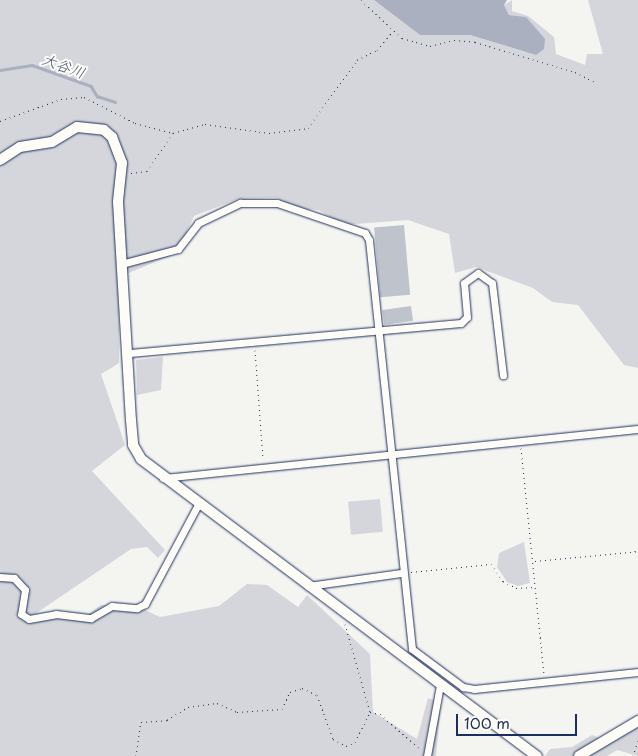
<!DOCTYPE html>
<html>
<head>
<meta charset="utf-8">
<style>
  body { margin:0 }
  #map { position:relative; width:638px; height:756px; overflow:hidden; background:#f4f4f1; font-family:"Playpen Sans","Klee One",sans-serif }
  div>[style] { position:absolute }
  [style*='--x'] { left:calc(var(--x)*1px); top:calc(var(--y)*1px); width:calc(var(--w)*1px); rotate:calc(var(--a)*1deg) }
  .green>* { inset:0; background:#d4d6db; transform-origin:0 0 }
  .water>* { inset:0; background:#aab0bf }
  .stream>* { height:2.5px; margin:-1.25px; padding:0 1.25px; transform-origin:1.25px; border-radius:1.25px; background:#aab0bf }
  .building>* { inset:0; background:#bfc3cc; transform-origin:0 0 }
  .path>* { height:1px; margin-top:-0.5px; transform-origin:0; background:repeating-linear-gradient(90deg,#1b2f5e 0 1px,transparent 0 5px) }
  .roads { filter:drop-shadow(0 0 1px #1b2f5e) drop-shadow(0 0 1px #1b2f5e) }
  .street>* { height:7px; margin:-3.5px; padding:0 3.5px; transform-origin:3.5px; border-radius:3.5px; background:#fdfcf7 }
  .secondary>* { height:10px; margin:-5px; padding:0 5px; transform-origin:5px; border-radius:5px; background:#fdfcf7 }
  span { translate:-50% -50%; white-space:nowrap; text-align:center; line-height:1.15; -webkit-text-stroke:4px #fdfcf7; paint-order:stroke }
  .water-label { font-size:15px; color:#46567b; font-style:italic }
  .scale { position:absolute; left:456px; top:714px; width:121px; height:22px; box-sizing:border-box; border:2px solid #1b2f5e; border-top:0; padding-left:6px; font-size:15px; line-height:18px; white-space:nowrap; color:#1b2f5e; -webkit-text-stroke:4px #fdfcf7; paint-order:stroke }
</style>
</head>
<body>
<div id="map">
  <div class="green">
    <div style="clip-path:polygon(0 0,374px 0,420px 35px,470px 35px,536px 55px,526px 17px,509px 15px,504px 5px,512px 0,512px 11px,528px 16px,554px 37px,556px 54px,585px 65px,587px 54px,603px 54px,588px 0,638px 0,638px 368px,624px 365px,578px 305px,552px 302px,533px 288px,476px 267px,455px 273px,449px 234px,408px 220px,342px 225px,319px 210px,295px 208px,277px 198px,238px 199px,194px 216px,177px 253px,119px 277px,119px 363px,101px 374px,125px 445px,92px 471px,165px 550px,158px 558px,147px 547px,131px 549px,35px 614px,84px 617px,101px 605px,134px 605px,160px 617px,219px 606px,247px 584px,267px 585px,298px 607px,307px 595px,370px 654px,373px 712px,417px 739px,428px 698px,441px 703px,436px 756px,0 756px)"></div>
    <div style="clip-path:polygon(163px 357px,161px 390px,137px 395px,136px 360px)"></div>
    <div style="left:380px;top:499px;width:33px;height:32px;rotate:85deg"></div>
    <div style="clip-path:polygon(524px 542px,530px 583px,518px 586px,507px 582px,497px 567px,499px 553px)"></div>
    <div style="clip-path:polygon(638px 725px,638px 756px,617px 750px,607px 756px,545px 756px,550px 749px,572px 747px,592px 735px,610px 742px)"></div>
  </div>
  <div class="water">
    <div style="clip-path:polygon(374px 0,507px 0,504px 5px,509px 15px,526px 17px,545px 39px,544px 49px,536px 55px,470px 35px,420px 35px)"></div>
  </div>
  <div class="stream">
    <div style="--x:0;--y:70;--w:32;--a:-9"></div>
    <div style="--x:32;--y:65;--w:63;--a:19.6"></div>
    <div style="--x:91;--y:86;--w:12;--a:59"></div>
    <div style="--x:97;--y:96;--w:19;--a:18"></div>
  </div>
  <div class="building">
    <div style="left:404px;top:225px;width:70px;height:30px;rotate:85deg"></div>
    <div style="left:411px;top:306px;width:15px;height:29px;rotate:82deg"></div>
  </div>
  <div class="path">
    <div style="--x:361;--y:0;--w:56;--a:42.8"></div>
    <div style="--x:402;--y:38;--w:29;--a:16"></div>
    <div style="--x:430;--y:46;--w:25;--a:-14"></div>
    <div style="--x:454;--y:40;--w:21;--a:5"></div>
    <div style="--x:475;--y:42;--w:104;--a:16.7"></div>
    <div style="--x:575;--y:72;--w:22;--a:27"></div>
    <div style="--x:0;--y:121;--w:65;--a:-19.8"></div>
    <div style="--x:61;--y:99;--w:23;--a:-5"></div>
    <div style="--x:84;--y:97;--w:57;--a:27"></div>
    <div style="--x:135;--y:123;--w:38;--a:15"></div>
    <div style="--x:131;--y:173;--w:16;--a:-7"></div>
    <div style="--x:147;--y:171;--w:46;--a:-55.6"></div>
    <div style="--x:173;--y:133;--w:33;--a:-16"></div>
    <div style="--x:205;--y:124;--w:65;--a:8"></div>
    <div style="--x:269;--y:133;--w:39;--a:-7"></div>
    <div style="--x:308;--y:128;--w:84;--a:-54.2"></div>
    <div style="--x:357;--y:60;--w:22;--a:-27"></div>
    <div style="--x:377;--y:50;--w:25;--a:-50"></div>
    <div style="--x:255;--y:350;--w:109;--a:85.8"></div>
    <div style="--x:521;--y:448;--w:228;--a:84.2"></div>
    <div style="--x:535;--y:561;--w:103;--a:-5.5"></div>
    <div style="--x:411;--y:572;--w:80;--a:-5.7"></div>
    <div style="--x:491;--y:564;--w:21;--a:55"></div>
    <div style="--x:503;--y:581;--w:15;--a:28"></div>
    <div style="--x:516;--y:588;--w:20;--a:-3"></div>
    <div style="--x:345;--y:624;--w:91;--a:74.1"></div>
    <div style="--x:136;--y:756;--w:34;--a:-82"></div>
    <div style="--x:141;--y:722;--w:26;--a:-4"></div>
    <div style="--x:167;--y:720;--w:25;--a:-32"></div>
    <div style="--x:188;--y:707;--w:29;--a:-8"></div>
    <div style="--x:217;--y:703;--w:22;--a:24"></div>
    <div style="--x:237;--y:712;--w:45;--a:-3.8"></div>
    <div style="--x:282;--y:709;--w:19;--a:-65"></div>
    <div style="--x:290;--y:692;--w:13;--a:-18"></div>
    <div style="--x:302;--y:688;--w:17;--a:25"></div>
    <div style="--x:317;--y:695;--w:47;--a:70"></div>
    <div style="--x:333;--y:739;--w:15;--a:28"></div>
    <div style="--x:346;--y:746;--w:10;--a:-24"></div>
    <div style="--x:355;--y:742;--w:34;--a:-63"></div>
    <div style="--x:370;--y:712;--w:10;--a:11"></div>
    <div style="--x:380;--y:714;--w:53;--a:41.2"></div>
    <div style="--x:633;--y:756;--w:16;--a:-72"></div>
  </div>
  <div class="roads">
    <div class="street">
      <div style="--x:125;--y:263;--w:55;--a:-14.8"></div>
      <div style="--x:178;--y:249;--w:33;--a:-52"></div>
      <div style="--x:198;--y:223;--w:47;--a:-25.5"></div>
      <div style="--x:240;--y:203;--w:37;--a:0"></div>
      <div style="--x:277;--y:203;--w:93;--a:18.8"></div>
      <div style="--x:365;--y:233;--w:8;--a:60"></div>
      <div style="--x:369;--y:240;--w:411;--a:84"></div>
      <div style="--x:412;--y:649;--w:64;--a:36.7"></div>
      <div style="--x:463;--y:687;--w:11;--a:10"></div>
      <div style="--x:474;--y:689;--w:165;--a:-5.9"></div>
      <div style="--x:130;--y:353;--w:332;--a:-5.2"></div>
      <div style="--x:461;--y:323;--w:8;--a:-45"></div>
      <div style="--x:467;--y:317;--w:34;--a:-95"></div>
      <div style="--x:464;--y:283;--w:17;--a:-36"></div>
      <div style="--x:478;--y:273;--w:17;--a:36"></div>
      <div style="--x:492;--y:283;--w:93;--a:83.2"></div>
      <div style="--x:163;--y:478;--w:478;--a:-5.9"></div>
      <div style="--x:0;--y:577;--w:14;--a:4"></div>
      <div style="--x:14;--y:578;--w:16;--a:47"></div>
      <div style="--x:25;--y:590;--w:24;--a:99"></div>
      <div style="--x:21;--y:614;--w:9;--a:32"></div>
      <div style="--x:29;--y:619;--w:27;--a:-10"></div>
      <div style="--x:56;--y:614;--w:35;--a:7"></div>
      <div style="--x:91;--y:618;--w:24;--a:-30"></div>
      <div style="--x:112;--y:606;--w:25;--a:5"></div>
      <div style="--x:137;--y:608;--w:9;--a:-27"></div>
      <div style="--x:145;--y:604;--w:115;--a:-61.9"></div>
      <div style="--x:308;--y:586;--w:94;--a:-8"></div>
      <div style="--x:427;--y:756;--w:72;--a:-79.6"></div>
    </div>
    <div class="secondary">
      <div style="--x:0;--y:160;--w:24;--a:-33"></div>
      <div style="--x:20;--y:147;--w:32;--a:-9"></div>
      <div style="--x:52;--y:142;--w:29;--a:-31"></div>
      <div style="--x:77;--y:127;--w:27;--a:6"></div>
      <div style="--x:104;--y:130;--w:11;--a:41"></div>
      <div style="--x:112;--y:137;--w:28;--a:69"></div>
      <div style="--x:122;--y:163;--w:39;--a:96"></div>
      <div style="--x:118;--y:202;--w:218;--a:86.6"></div>
      <div style="--x:131;--y:420;--w:25;--a:85"></div>
      <div style="--x:133;--y:445;--w:16;--a:60"></div>
      <div style="--x:141;--y:459;--w:495;--a:36.9"></div>
      <div style="--x:579;--y:756;--w:69;--a:-30.7"></div>
    </div>
  </div>
  <div class="water-label">
    <span style="left:64px;top:65px;rotate:20deg">大谷川</span>
  </div>
  <div class="scale">100 m</div>
</div>
</body>
</html>
